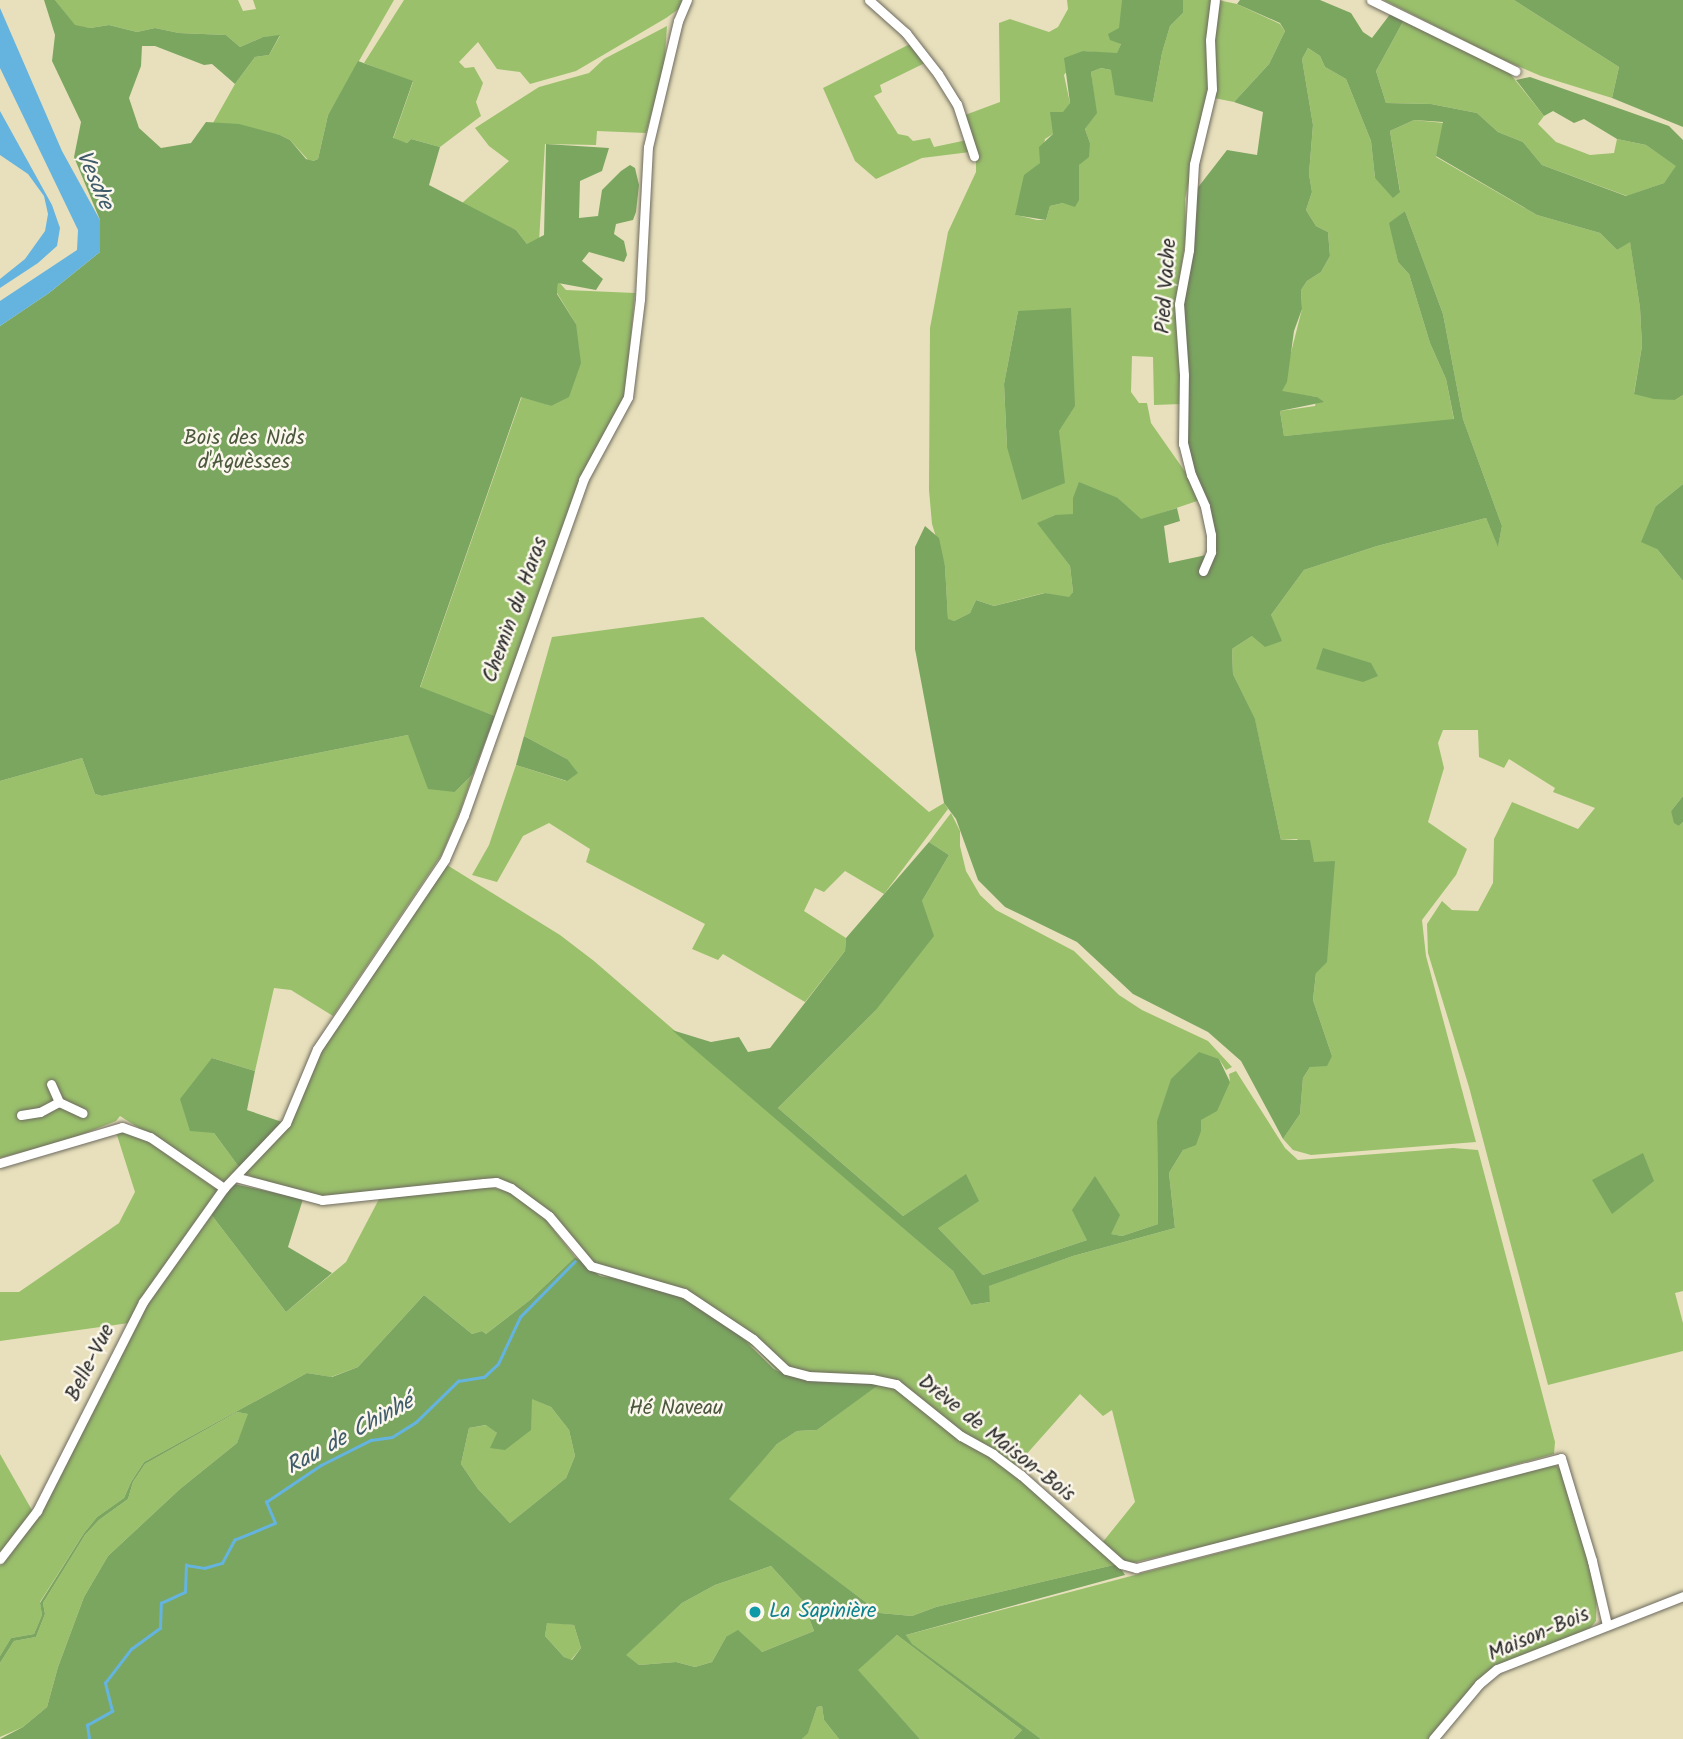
<!DOCTYPE html>
<html>
<head>
<meta charset="utf-8">
<style>
  body { margin:0 }
  #map { position:relative; width:1683px; height:1739px; overflow:hidden; background:#e8e0bc; font-family:Kalam,sans-serif }
  div>[style] { position:absolute }
  [style*='--x'] { left:calc(var(--x)*1px); top:calc(var(--y)*1px); width:calc(var(--w)*1px); rotate:calc(var(--a)*1deg) }
  .green>* { inset:0; background:#9ac06c }
  .forest>* { inset:0; background:#7ba660 }
  .water>* { inset:0; background:#65b4df }
  .stream>* { height:2.5px; margin:-1.25px; padding:0 1.25px; transform-origin:1.25px; border-radius:1.25px; background:#65b4df }
  .roads { filter:drop-shadow(0 0 2px #6d6a5e) drop-shadow(0 0 2px #6d6a5e) }
  .street>* { height:9px; margin:-4.5px; padding:0 4.5px; transform-origin:4.5px; border-radius:4.5px; background:#fff }
  .dots>* { width:19px; height:19px; translate:-50% -50%; box-sizing:border-box; border:4px solid #fbf7ec; border-radius:50% }
  span { translate:-50% -50%; white-space:nowrap; text-align:center; line-height:1.15; -webkit-text-stroke:5px #fbf7ec; paint-order:stroke }
  .street-label { font-size:21px; color:#2b2b2b }
  .park-label { font-size:21px; color:#4c583e }
  .culture-label { font-size:21px; color:#0d838f }
  .left { translate:0 -50%; text-align:left }
  .water-label { font-size:23px; color:#3f5b6a; font-style:italic }
</style>
</head>
<body>
<div id="map">
  <div class="green">
    <div style="clip-path:polygon(55px 0,238px 0,243px 11px,256px 9px,253px 0,394px 0,328px 115px,318px 159px,310px 162px,290px 140px,280px 135px,213px 123px,235px 84px,255px 57px,269px 55px,280px 36px,263px 37px,240px 47px,226px 35px,179px 33px,155px 28px,137px 32px,109px 25px,90px 28px,75px 26px)"></div>
    <div style="clip-path:polygon(404px 0,683px 0,680px 8px,666px 18px,576px 71px,530px 84px,520px 72px,497px 69px,478px 42px,459px 62px,465px 68px,474px 67px,483px 83px,476px 102px,481px 116px,440px 147px,411px 139px,407px 143px,393px 139px,413px 82px,364px 63px)"></div>
    <div style="clip-path:polygon(evenodd,1067px 0,1122px 0,1121px 44px,1117px 54px,1083px 51px,1064px 75px,1070px 103px,1053px 134px,1045px 139px,1040px 163px,1016px 215px,1037px 220px,1046px 220px,1050px 206px,1063px 203px,1079px 182px,1079px 165px,1090px 143px,1085px 129px,1096px 113px,1091px 72px,1101px 68px,1111px 70px,1153px 102px,1162px 53px,1170px 26px,1183px 13px,1183px 0,1213px 0,1210px 85px,1185px 199px,1186px 236px,1176px 303px,1182px 404px,1154px 405px,1153px 357px,1132px 356px,1131px 392px,1139px 403px,1147px 403px,1151px 423px,1193px 483px,1200px 500px,1141px 520px,1118px 498px,1073px 498px,1073px 515px,1055px 515px,1038px 523px,1070px 566px,1073px 592px,1069px 598px,1044px 593px,994px 606px,976px 600px,970px 613px,954px 621px,948px 620px,945px 566px,932px 524px,929px 490px,930px 328px,948px 232px,976px 172px,976px 154px,965px 115px,1000px 102px,999px 23px,1010px 19px,1049px 32px,1058px 27px,1068px 9px,1067px 0,1018px 311px,1075px 405px,1059px 430px,1007px 447px,1004px 384px,1018px 311px)"></div>
    <div style="clip-path:polygon(1218px 0,1237px 4px,1280px 24px,1285px 31px,1269px 64px,1234px 102px,1214px 98px,1213px 58px)"></div>
    <div style="clip-path:polygon(1384px 0,1514px 0,1619px 67px,1612px 98px,1541px 76px,1497px 57px)"></div>
    <div style="clip-path:polygon(1405px 18px,1444px 41px,1503px 65px,1544px 116px,1538px 124px,1556px 142px,1590px 155px,1614px 153px,1617px 139px,1646px 145px,1677px 166px,1664px 183px,1627px 196px,1542px 165px,1523px 142px,1498px 132px,1477px 113px,1431px 104px,1386px 103px,1376px 71px)"></div>
    <div style="clip-path:polygon(667px 26px,664px 69px,646px 133px,597px 131px,596px 145px,545px 144px,538px 258px,516px 230px,461px 204px,509px 161px,489px 146px,475px 128px,539px 87px,589px 73px,604px 59px)"></div>
    <div style="clip-path:polygon(910px 44px,927px 62px,880px 85px,882px 92px,874px 96px,898px 134px,908px 136px,913px 141px,930px 138px,934px 147px,967px 140px,970px 152px,922px 158px,876px 179px,855px 161px,823px 88px)"></div>
    <div style="clip-path:polygon(1308px 48px,1320px 56px,1325px 67px,1346px 79px,1371px 141px,1375px 178px,1400px 191px,1390px 131px,1414px 120px,1444px 123px,1436px 157px,1537px 215px,1600px 233px,1617px 250px,1630px 241px,1640px 308px,1642px 346px,1634px 393px,1675px 400px,1683px 395px,1683px 484px,1656px 506px,1657px 549px,1683px 581px,1683px 796px,1671px 811px,1679px 826px,1683px 822px,1683px 1291px,1675px 1293px,1683px 1323px,1683px 1351px,1548px 1385px,1469px 1087px,1428px 953px,1427px 924px,1442px 901px,1452px 910px,1478px 911px,1493px 883px,1494px 839px,1512px 802px,1578px 829px,1595px 808px,1553px 792px,1555px 788px,1509px 759px,1504px 768px,1479px 757px,1478px 730px,1443px 730px,1438px 743px,1444px 768px,1428px 822px,1467px 849px,1456px 875px,1422px 920px,1426px 956px,1476px 1142px,1311px 1155px,1293px 1150px,1283px 1139px,1300px 1114px,1303px 1078px,1310px 1067px,1332px 1056px,1313px 1000px,1316px 973px,1314px 862px,1297px 839px,1281px 840px,1255px 720px,1233px 674px,1232px 649px,1252px 636px,1271px 615px,1304px 570px,1377px 546px,1486px 518px,1498px 546px,1502px 526px,1463px 419px,1443px 314px,1405px 211px,1390px 223px,1398px 262px,1409px 274px,1430px 343px,1446px 379px,1454px 420px,1284px 436px,1280px 411px,1315px 406px,1317px 397px,1281px 392px,1302px 309px,1301px 290px,1307px 281px,1321px 272px,1330px 256px,1328px 232px,1316px 226px,1306px 210px,1312px 192px,1309px 174px,1313px 125px,1302px 59px)"></div>
    <div style="clip-path:polygon(558px 281px,566px 290px,635px 293px,625px 398px,578px 484px,495px 716px,420px 688px,522px 396px,551px 406px,576px 324px,557px 293px)"></div>
    <div style="clip-path:polygon(703px 617px,929px 812px,944px 803px,948px 809px,884px 894px,845px 871px,824px 892px,815px 888px,804px 911px,846px 938px,845px 951px,805px 1002px,723px 954px,718px 960px,692px 949px,705px 924px,586px 862px,590px 849px,549px 823px,523px 836px,497px 882px,472px 875px,489px 845px,516px 765px,566px 781px,567px 759px,524px 736px,552px 637px)"></div>
    <div style="clip-path:polygon(408px 735px,455px 792px,473px 774px,461px 809px,442px 854px,333px 1016px,291px 990px,274px 988px,255px 1071px,212px 1058px,214px 1133px,239px 1167px,224px 1182px,120px 1116px,116px 1121px,68px 1140px,0 1158px,0 781px,82px 758px,95px 794px,102px 796px)"></div>
    <div style="clip-path:polygon(951px 813px,960px 831px,960px 846px,966px 871px,980px 895px,996px 910px,1074px 951px,1119px 995px,1142px 1010px,1208px 1041px,1232px 1067px,1226px 1070px,1219px 1059px,1157px 1121px,1158px 1224px,1122px 1236px,1110px 1234px,1087px 1240px,983px 1275px,937px 1227px,965px 1175px,903px 1216px,778px 1108px,875px 1011px,922px 901px,949px 855px,929px 842px)"></div>
    <div style="clip-path:polygon(447px 865px,560px 935px,594px 961px,953px 1271px,971px 1305px,990px 1302px,988px 1286px,1073px 1256px,1175px 1228px,1169px 1173px,1183px 1150px,1201px 1130px,1201px 1120px,1230px 1082px,1229px 1074px,1236px 1071px,1285px 1148px,1298px 1160px,1453px 1148px,1478px 1150px,1555px 1442px,1554px 1454px,1278px 1529px,1132px 1563px,1122px 1560px,1102px 1543px,1135px 1502px,1112px 1410px,1103px 1416px,1080px 1394px,1015px 1467px,897px 1389px,1005px 1466px,1118px 1564px,936px 1607px,912px 1616px,880px 1613px,728px 1499px,777px 1444px,797px 1431px,817px 1430px,880px 1383px,821px 1382px,787px 1375px,775px 1369px,756px 1349px,655px 1287px,613px 1280px,590px 1270px,583px 1265px,552px 1218px,495px 1179px,323px 1197px,255px 1179px,245px 1173px,288px 1124px,320px 1050px,427px 891px)"></div>
    <div style="clip-path:polygon(116px 1132px,129px 1132px,146px 1140px,219px 1191px,129px 1323px,0 1341px,0 1292px,19px 1292px,119px 1223px,135px 1192px)"></div>
    <div style="clip-path:polygon(484px 1186px,507px 1191px,527px 1203px,546px 1220px,575px 1257px,530px 1300px,486px 1334px,482px 1331px,472px 1334px,424px 1295px,358px 1367px,331px 1377px,307px 1373px,144px 1462px,131px 1482px,124px 1498px,97px 1517px,84px 1533px,40px 1602px,42px 1615px,34px 1634px,11px 1638px,0 1656px,0 1566px,23px 1530px,145px 1304px,210px 1213px,286px 1312px,346px 1262px,379px 1199px)"></div>
    <div style="clip-path:polygon(531px 1398px,551px 1407px,569px 1430px,575px 1456px,566px 1478px,510px 1523px,478px 1489px,461px 1464px,469px 1428px,487px 1425px,497px 1433px)"></div>
    <div style="clip-path:polygon(237px 1412px,249px 1414px,237px 1443px,180px 1489px,108px 1556px,84px 1597px,58px 1667px,47px 1707px,23px 1727px,0 1737px,0 1663px,14px 1641px,36px 1637px,45px 1614px,43px 1603px,85px 1535px,99px 1520px,128px 1499px,133px 1482px,145px 1464px)"></div>
    <div style="clip-path:polygon(0 1454px,33px 1512px,0 1556px)"></div>
    <div style="clip-path:polygon(1554px 1465px,1562px 1470px,1597px 1589px,1596px 1621px,1587px 1632px,1493px 1667px,1453px 1708px,1430px 1739px,1041px 1739px,911px 1644px,906px 1635px)"></div>
    <div style="clip-path:polygon(771px 1566px,802px 1600px,814px 1631px,762px 1652px,751px 1644px,726px 1637px,712px 1662px,695px 1667px,676px 1662px,639px 1665px,625px 1655px,682px 1603px,715px 1585px)"></div>
    <div style="clip-path:polygon(547px 1622px,574px 1625px,581px 1648px,571px 1660px,564px 1657px,545px 1636px)"></div>
    <div style="clip-path:polygon(897px 1635px,1022px 1730px,1013px 1739px,920px 1739px,857px 1670px)"></div>
    <div style="clip-path:polygon(822px 1706px,824px 1720px,839px 1739px,802px 1739px,808px 1732px,817px 1707px)"></div>
  </div>
  <div class="forest">
    <div style="clip-path:polygon(44px 0,55px 0,75px 25px,90px 28px,109px 25px,137px 32px,155px 28px,179px 33px,226px 35px,240px 47px,263px 37px,280px 35px,269px 55px,255px 57px,235px 84px,212px 64px,204px 65px,155px 46px,142px 46px,141px 66px,129px 98px,139px 128px,161px 148px,191px 143px,206px 122px,239px 124px,280px 135px,290px 140px,306px 159px,313px 161px,318px 159px,328px 115px,358px 61px,413px 81px,393px 138px,407px 143px,411px 139px,440px 147px,429px 185px,516px 230px,527px 244px,544px 235px,546px 144px,609px 148px,602px 171px,580px 181px,579px 218px,598px 216px,602px 190px,621px 171px,630px 165px,635px 168px,639px 185px,636px 212px,633px 220px,616px 224px,614px 234px,624px 241px,627px 255px,624px 262px,589px 252px,582px 261px,603px 279px,596px 290px,558px 283px,557px 294px,576px 324px,581px 363px,569px 397px,551px 406px,521px 397px,420px 687px,495px 716px,473px 774px,455px 792px,428px 789px,408px 735px,102px 796px,95px 794px,82px 758px,0 781px,0 326px,49px 293px,100px 252px,100px 220px,74px 157px,81px 122px,52px 61px,55px 35px)"></div>
    <div style="clip-path:polygon(1122px 0,1183px 0,1183px 13px,1170px 26px,1162px 53px,1153px 102px,1115px 95px,1111px 70px,1101px 68px,1091px 72px,1097px 113px,1085px 129px,1090px 143px,1089px 157px,1079px 165px,1079px 200px,1075px 207px,1063px 203px,1050px 206px,1046px 220px,1015px 215px,1024px 175px,1040px 163px,1039px 147px,1053px 134px,1050px 112px,1063px 112px,1070px 103px,1064px 58px,1083px 51px,1117px 53px,1121px 44px,1110px 40px,1108px 34px,1119px 28px)"></div>
    <div style="clip-path:polygon(1240px 0,1320px 0,1351px 13px,1363px 32px,1372px 38px,1391px 13px,1405px 18px,1376px 71px,1386px 103px,1431px 104px,1477px 113px,1498px 132px,1523px 142px,1542px 165px,1626px 196px,1664px 183px,1676px 166px,1646px 145px,1617px 139px,1584px 119px,1574px 123px,1553px 111px,1544px 116px,1516px 80px,1530px 77px,1669px 126px,1683px 140px,1683px 395px,1675px 400px,1654px 399px,1634px 394px,1642px 346px,1640px 308px,1630px 242px,1617px 250px,1600px 233px,1537px 215px,1436px 156px,1443px 122px,1414px 120px,1390px 131px,1400px 192px,1393px 198px,1375px 178px,1371px 141px,1346px 79px,1325px 67px,1320px 56px,1308px 48px,1302px 59px,1313px 125px,1309px 174px,1312px 192px,1306px 210px,1316px 226px,1328px 232px,1330px 256px,1321px 272px,1307px 281px,1301px 290px,1302px 309px,1294px 331px,1287px 382px,1282px 391px,1317px 397px,1324px 402px,1280px 411px,1284px 436px,1454px 419px,1446px 379px,1430px 343px,1409px 274px,1398px 262px,1389px 223px,1405px 211px,1443px 314px,1463px 419px,1502px 526px,1498px 547px,1486px 518px,1377px 546px,1304px 570px,1271px 615px,1282px 641px,1265px 647px,1252px 636px,1232px 649px,1233px 674px,1255px 719px,1281px 840px,1310px 840px,1314px 862px,1335px 861px,1327px 962px,1316px 973px,1313px 1000px,1332px 1056px,1327px 1066px,1310px 1067px,1303px 1078px,1300px 1114px,1283px 1139px,1241px 1061px,1208px 1032px,1133px 994px,1077px 942px,1005px 907px,978px 880px,956px 819px,944px 803px,915px 649px,915px 547px,925px 526px,939px 538px,945px 566px,948px 619px,954px 621px,970px 613px,976px 600px,994px 606px,1045px 593px,1069px 597px,1073px 592px,1070px 566px,1037px 523px,1055px 515px,1073px 514px,1073px 498px,1079px 482px,1118px 498px,1141px 519px,1177px 508px,1180px 521px,1164px 526px,1169px 563px,1211px 554px,1207px 512px,1184px 440px,1182px 310px,1196px 190px,1227px 150px,1257px 155px,1263px 112px,1234px 102px,1269px 64px,1285px 31px,1280px 23px,1237px 4px)"></div>
    <div style="clip-path:polygon(1514px 0,1683px 0,1683px 127px,1612px 98px,1619px 67px)"></div>
    <div style="clip-path:polygon(1071px 308px,1075px 406px,1059px 431px,1065px 483px,1022px 500px,1007px 447px,1004px 384px,1018px 311px)"></div>
    <div style="clip-path:polygon(1683px 484px,1683px 581px,1657px 549px,1641px 542px,1656px 506px)"></div>
    <div style="clip-path:polygon(1323px 648px,1371px 663px,1378px 676px,1363px 682px,1316px 669px)"></div>
    <div style="clip-path:polygon(524px 736px,567px 759px,578px 773px,567px 781px,516px 765px)"></div>
    <div style="clip-path:polygon(1683px 796px,1683px 822px,1679px 826px,1674px 823px,1671px 811px)"></div>
    <div style="clip-path:polygon(929px 842px,949px 855px,922px 901px,934px 936px,875px 1011px,778px 1108px,903px 1216px,966px 1174px,979px 1201px,938px 1228px,983px 1275px,1087px 1240px,1072px 1210px,1095px 1176px,1120px 1215px,1111px 1234px,1122px 1236px,1158px 1224px,1157px 1121px,1171px 1079px,1199px 1052px,1219px 1059px,1230px 1082px,1217px 1111px,1201px 1120px,1201px 1131px,1196px 1145px,1183px 1150px,1169px 1173px,1175px 1228px,1073px 1256px,989px 1286px,990px 1302px,971px 1305px,953px 1271px,672px 1030px,711px 1042px,739px 1037px,748px 1052px,770px 1048px,845px 951px,846px 938px)"></div>
    <div style="clip-path:polygon(212px 1058px,255px 1071px,247px 1110px,282px 1122px,239px 1167px,214px 1133px,190px 1131px,180px 1099px)"></div>
    <div style="clip-path:polygon(1643px 1153px,1654px 1181px,1612px 1214px,1592px 1180px)"></div>
    <div style="clip-path:polygon(234px 1184px,303px 1199px,288px 1247px,332px 1273px,286px 1312px,210px 1213px)"></div>
    <div style="clip-path:polygon(evenodd,575px 1257px,600px 1276px,655px 1287px,688px 1299px,737px 1333px,774px 1369px,787px 1375px,821px 1382px,881px 1383px,817px 1430px,797px 1431px,777px 1444px,729px 1499px,880px 1613px,912px 1616px,936px 1607px,1118px 1564px,1125px 1575px,906px 1635px,912px 1644px,1041px 1739px,1013px 1739px,1022px 1730px,897px 1635px,858px 1670px,920px 1739px,839px 1739px,824px 1720px,822px 1706px,817px 1707px,808px 1733px,802px 1739px,0 1739px,23px 1727px,47px 1707px,58px 1667px,84px 1597px,108px 1556px,180px 1489px,237px 1443px,248px 1414px,237px 1412px,145px 1464px,133px 1482px,128px 1499px,99px 1520px,85px 1535px,43px 1603px,45px 1614px,36px 1637px,14px 1641px,0 1663px,0 1656px,11px 1638px,34px 1634px,42px 1615px,40px 1603px,84px 1533px,97px 1517px,124px 1498px,131px 1482px,144px 1462px,307px 1373px,332px 1377px,358px 1367px,424px 1295px,472px 1334px,482px 1331px,486px 1334px,530px 1300px,575px 1257px,532px 1399px,551px 1407px,569px 1430px,575px 1456px,566px 1478px,510px 1523px,478px 1489px,461px 1464px,469px 1428px,486px 1425px,497px 1433px,490px 1448px,505px 1450px,531px 1430px,532px 1399px,575px 1257px,771px 1566px,802px 1600px,814px 1631px,762px 1652px,738px 1630px,726px 1637px,712px 1662px,695px 1667px,676px 1662px,639px 1665px,626px 1655px,682px 1603px,715px 1585px,771px 1566px,575px 1257px,547px 1623px,574px 1625px,581px 1648px,572px 1660px,564px 1657px,545px 1636px,547px 1623px)"></div>
  </div>
  <div class="water">
    <div style="clip-path:polygon(0 8px,62px 151px,100px 220px,100px 252px,49px 293px,0 326px,0 301px,77px 250px,78px 230px,0 68px)"></div>
    <div style="clip-path:polygon(0 111px,52px 205px,60px 228px,57px 246px,38px 263px,0 288px,0 279px,25px 259px,45px 231px,48px 214px,44px 196px,28px 174px,0 155px)"></div>
  </div>
  <div class="stream">
    <div style="--x:89;--y:1739;--w:14;--a:-98"></div>
    <div style="--x:87;--y:1725;--w:29;--a:-29"></div>
    <div style="--x:112;--y:1711;--w:29;--a:-104"></div>
    <div style="--x:105;--y:1683;--w:43;--a:-52.6"></div>
    <div style="--x:131;--y:1649;--w:36;--a:-36"></div>
    <div style="--x:160;--y:1628;--w:25;--a:-88"></div>
    <div style="--x:161;--y:1603;--w:26;--a:-25"></div>
    <div style="--x:185;--y:1592;--w:27;--a:-88"></div>
    <div style="--x:186;--y:1565;--w:18;--a:9"></div>
    <div style="--x:204;--y:1568;--w:19;--a:-16"></div>
    <div style="--x:222;--y:1563;--w:26;--a:-62"></div>
    <div style="--x:234;--y:1540;--w:44;--a:-22.5"></div>
    <div style="--x:275;--y:1523;--w:23;--a:-113"></div>
    <div style="--x:266;--y:1502;--w:66;--a:-33.9"></div>
    <div style="--x:321;--y:1465;--w:56;--a:-26.6"></div>
    <div style="--x:371;--y:1440;--w:21;--a:-8"></div>
    <div style="--x:392;--y:1437;--w:28;--a:-32"></div>
    <div style="--x:416;--y:1422;--w:59;--a:-44.3"></div>
    <div style="--x:458;--y:1381;--w:26;--a:-9"></div>
    <div style="--x:484;--y:1377;--w:19;--a:-43"></div>
    <div style="--x:498;--y:1364;--w:52;--a:-64.9"></div>
    <div style="--x:520;--y:1317;--w:78;--a:-45.5"></div>
  </div>
  <div class="roads">
    <div class="street">
      <div style="--x:869;--y:0;--w:50;--a:41.7"></div>
      <div style="--x:906;--y:33;--w:52;--a:52"></div>
      <div style="--x:938;--y:74;--w:36;--a:58"></div>
      <div style="--x:957;--y:104;--w:55;--a:71.9"></div>
      <div style="--x:1371;--y:0;--w:161;--a:26.2"></div>
      <div style="--x:1203;--y:571;--w:21;--a:-67"></div>
      <div style="--x:1211;--y:552;--w:17;--a:-90"></div>
      <div style="--x:1211;--y:535;--w:30;--a:-102"></div>
      <div style="--x:1205;--y:506;--w:34;--a:-114"></div>
      <div style="--x:1191;--y:475;--w:32;--a:-104"></div>
      <div style="--x:1183;--y:444;--w:69;--a:-89.2"></div>
      <div style="--x:1184;--y:375;--w:71;--a:-94"></div>
      <div style="--x:1179;--y:304;--w:55;--a:-79.5"></div>
      <div style="--x:1189;--y:250;--w:86;--a:-86.7"></div>
      <div style="--x:1194;--y:164;--w:77;--a:-76.5"></div>
      <div style="--x:1212;--y:89;--w:49;--a:-92.3"></div>
      <div style="--x:1210;--y:40;--w:40;--a:-82.9"></div>
      <div style="--x:51;--y:1084;--w:20;--a:66"></div>
      <div style="--x:59;--y:1102;--w:26;--a:25"></div>
      <div style="--x:21;--y:1115;--w:19;--a:-9"></div>
      <div style="--x:40;--y:1112;--w:21;--a:-28"></div>
      <div style="--x:0;--y:1163;--w:127;--a:-16.4"></div>
      <div style="--x:122;--y:1127;--w:30;--a:20"></div>
      <div style="--x:150;--y:1137;--w:90;--a:34.6"></div>
      <div style="--x:235;--y:1177;--w:90;--a:14.8"></div>
      <div style="--x:322;--y:1200;--w:163;--a:-6"></div>
      <div style="--x:484;--y:1183;--w:12;--a:-5"></div>
      <div style="--x:496;--y:1182;--w:16;--a:22"></div>
      <div style="--x:511;--y:1188;--w:47;--a:36.4"></div>
      <div style="--x:549;--y:1216;--w:65;--a:50"></div>
      <div style="--x:591;--y:1266;--w:97;--a:16.2"></div>
      <div style="--x:684;--y:1293;--w:83;--a:33.7"></div>
      <div style="--x:753;--y:1339;--w:45;--a:43.2"></div>
      <div style="--x:786;--y:1370;--w:23;--a:15"></div>
      <div style="--x:808;--y:1376;--w:64;--a:2.7"></div>
      <div style="--x:872;--y:1379;--w:25;--a:12"></div>
      <div style="--x:896;--y:1384;--w:83;--a:38.7"></div>
      <div style="--x:961;--y:1436;--w:37;--a:29"></div>
      <div style="--x:993;--y:1454;--w:35;--a:37"></div>
      <div style="--x:1021;--y:1475;--w:134;--a:41.7"></div>
      <div style="--x:1121;--y:1564;--w:16;--a:15"></div>
      <div style="--x:1136;--y:1568;--w:439;--a:-14.5"></div>
      <div style="--x:1561;--y:1458;--w:108;--a:73.2"></div>
      <div style="--x:1592;--y:1561;--w:66;--a:76.8"></div>
      <div style="--x:0;--y:1559;--w:61;--a:-52.4"></div>
      <div style="--x:37;--y:1511;--w:234;--a:-63.1"></div>
      <div style="--x:143;--y:1302;--w:140;--a:-54.6"></div>
      <div style="--x:224;--y:1188;--w:90;--a:-46.4"></div>
      <div style="--x:286;--y:1123;--w:80;--a:-67.3"></div>
      <div style="--x:317;--y:1049;--w:229;--a:-56"></div>
      <div style="--x:445;--y:859;--w:48;--a:-66.6"></div>
      <div style="--x:464;--y:815;--w:356;--a:-70.4"></div>
      <div style="--x:583;--y:480;--w:94;--a:-61.5"></div>
      <div style="--x:628;--y:397;--w:99;--a:-83"></div>
      <div style="--x:640;--y:299;--w:152;--a:-87"></div>
      <div style="--x:648;--y:147;--w:130;--a:-76.6"></div>
      <div style="--x:678;--y:21;--w:23;--a:-67"></div>
      <div style="--x:1433;--y:1739;--w:72;--a:-50.1"></div>
      <div style="--x:1479;--y:1684;--w:23;--a:-40"></div>
      <div style="--x:1497;--y:1669;--w:200;--a:-21.4"></div>
    </div>
  </div>
  <div class="dots">
    <div style="left:755px;top:1612px;background:#0f9aa8"></div>
  </div>
  <div class="street-label">
    <span style="left:1167px;top:286px;rotate:-86deg">Pied Vache</span>
    <span style="left:516px;top:610px;rotate:-70deg">Chemin du Haras</span>
    <span style="left:91px;top:1363px;rotate:-63deg">Belle-Vue</span>
    <span style="left:996px;top:1439px;rotate:38deg">Drève de Maison-Bois</span>
    <span style="left:1539px;top:1635px;rotate:-23deg">Maison-Bois</span>
  </div>
  <div class="park-label">
    <span style="left:244px;top:451px">Bois des Nids<br>d'Aguèsses</span>
    <span style="left:676px;top:1409px">Hé Naveau</span>
  </div>
  <div class="culture-label">
    <span class="left" style="left:769px;top:1612px">La Sapinière</span>
  </div>
  <div class="water-label">
    <span style="left:94px;top:180px;rotate:66deg">Vesdre</span>
    <span style="left:350px;top:1435px;rotate:-29deg">Rau de Chinhé</span>
  </div>
</div>
</body>
</html>
